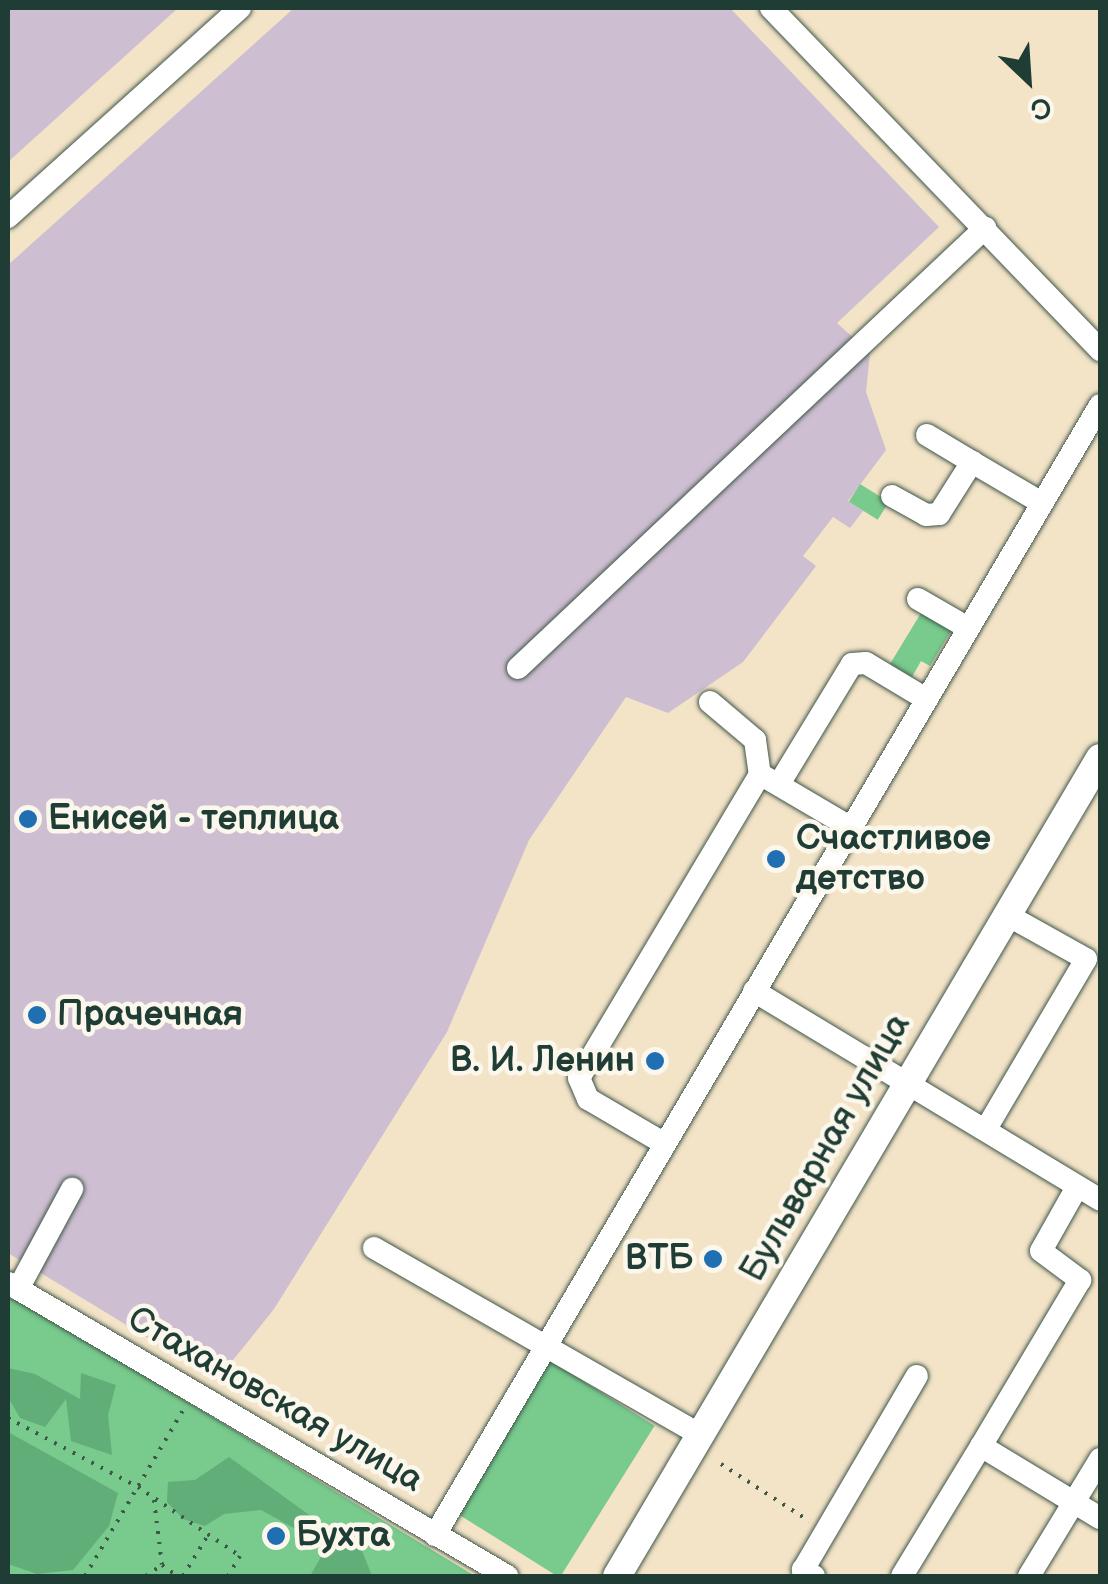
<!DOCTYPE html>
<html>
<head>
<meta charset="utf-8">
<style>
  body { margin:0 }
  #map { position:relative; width:1108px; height:1584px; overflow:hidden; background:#f3e3c7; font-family:"Balsamiq Sans",sans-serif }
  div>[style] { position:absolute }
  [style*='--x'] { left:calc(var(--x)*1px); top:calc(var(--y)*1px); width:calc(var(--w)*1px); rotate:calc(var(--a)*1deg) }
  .industrial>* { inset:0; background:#cebed1 }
  .green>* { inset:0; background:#78ca8d; transform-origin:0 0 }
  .forest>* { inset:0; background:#62ae78 }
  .path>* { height:4px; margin-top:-2px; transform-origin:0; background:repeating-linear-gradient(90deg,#3f564a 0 2.5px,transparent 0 10.5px) }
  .roads { filter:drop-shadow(0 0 2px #3f564a) drop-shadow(0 0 2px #3f564a) }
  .minor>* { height:22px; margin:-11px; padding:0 11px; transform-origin:11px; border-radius:11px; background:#fff }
  .major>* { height:28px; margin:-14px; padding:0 14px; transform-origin:14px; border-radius:14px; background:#fff }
  .dots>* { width:28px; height:28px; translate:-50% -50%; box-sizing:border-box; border:5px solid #fbf7ec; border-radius:50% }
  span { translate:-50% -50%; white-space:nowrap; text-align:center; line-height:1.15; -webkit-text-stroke:9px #fbf7ec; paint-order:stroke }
  .poi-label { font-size:35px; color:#1f3d34; font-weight:700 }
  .left { translate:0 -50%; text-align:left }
  .right { translate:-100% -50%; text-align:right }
  .street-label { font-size:35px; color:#1f3d34 }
  .frame { position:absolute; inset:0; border:10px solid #1f3d34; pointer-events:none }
  .north { position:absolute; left:978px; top:30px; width:100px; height:100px; -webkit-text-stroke:8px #fbf7ec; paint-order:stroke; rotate:155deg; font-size:28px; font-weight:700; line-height:40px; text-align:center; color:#1f3d34 }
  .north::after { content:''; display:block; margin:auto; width:35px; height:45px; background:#1f3d34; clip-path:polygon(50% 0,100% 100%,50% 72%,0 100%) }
</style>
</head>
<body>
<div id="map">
  <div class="industrial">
    <div style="clip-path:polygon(8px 8px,178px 8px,8px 162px)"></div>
    <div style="clip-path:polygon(294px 8px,730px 8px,939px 227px,837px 323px,870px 353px,866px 392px,886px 450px,848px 501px,863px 511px,850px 528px,833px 517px,803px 556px,816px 566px,743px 662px,668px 713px,626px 697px,529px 840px,447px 1032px,274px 1309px,217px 1380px,8px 1253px,8px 265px)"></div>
  </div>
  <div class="green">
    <div style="left:860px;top:484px;width:34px;height:21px;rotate:32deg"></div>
    <div style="clip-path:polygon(921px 613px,951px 631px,930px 666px,921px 661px,912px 677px,890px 664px)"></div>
    <div style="clip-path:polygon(8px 1293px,475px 1576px,8px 1576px)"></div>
    <div style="left:546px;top:1358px;width:128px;height:179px;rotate:32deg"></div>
  </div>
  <div class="forest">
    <div style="clip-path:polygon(8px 1368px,35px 1374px,80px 1399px,81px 1373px,116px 1385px,108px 1415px,112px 1455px,71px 1441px,66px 1399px,45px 1427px,20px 1418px,8px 1397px)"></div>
    <div style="clip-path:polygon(8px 1432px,118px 1493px,109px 1526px,73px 1570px,37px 1574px,8px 1564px)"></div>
    <div style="clip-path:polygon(229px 1457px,316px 1520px,310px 1537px,261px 1510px,224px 1514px,205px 1526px,183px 1519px,167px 1502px,168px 1482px,195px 1480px)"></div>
    <div style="clip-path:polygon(336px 1531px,359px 1543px,372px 1576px,310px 1576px)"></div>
  </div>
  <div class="path">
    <div style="--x:8;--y:1418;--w:147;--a:28"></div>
    <div style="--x:138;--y:1487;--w:123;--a:34.1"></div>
    <div style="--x:240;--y:1556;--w:23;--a:121"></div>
    <div style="--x:721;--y:1464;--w:105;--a:32.9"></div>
    <div style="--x:154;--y:1500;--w:65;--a:83"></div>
    <div style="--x:85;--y:1576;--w:193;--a:-59.4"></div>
    <div style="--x:146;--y:1576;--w:19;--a:-35"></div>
    <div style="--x:162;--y:1565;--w:19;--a:36"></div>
    <div style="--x:183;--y:1576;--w:48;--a:-58.6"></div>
  </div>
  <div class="roads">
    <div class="minor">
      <div style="--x:771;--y:8;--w:475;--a:46.1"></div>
      <div style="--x:8;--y:217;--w:312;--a:-42"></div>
      <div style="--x:927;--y:435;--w:52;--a:31"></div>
      <div style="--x:892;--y:496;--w:39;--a:29"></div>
      <div style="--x:926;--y:515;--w:13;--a:-4"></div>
      <div style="--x:939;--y:514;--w:62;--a:-57.6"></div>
      <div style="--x:972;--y:462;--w:81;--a:30.4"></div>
      <div style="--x:918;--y:599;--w:58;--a:30.1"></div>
      <div style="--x:518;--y:668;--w:642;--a:-43.29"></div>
      <div style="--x:710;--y:702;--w:59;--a:40.2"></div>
      <div style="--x:755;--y:740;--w:34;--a:82"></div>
      <div style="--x:779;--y:784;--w:140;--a:-58.7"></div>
      <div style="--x:852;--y:664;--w:14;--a:-4"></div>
      <div style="--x:866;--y:663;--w:70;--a:31"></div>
      <div style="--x:754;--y:991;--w:404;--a:31.1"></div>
      <div style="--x:986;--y:1129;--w:197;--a:-59.5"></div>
      <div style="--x:1086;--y:959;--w:90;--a:-150.9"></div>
      <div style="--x:665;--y:1144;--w:89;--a:-149.7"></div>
      <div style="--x:588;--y:1099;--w:23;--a:-113"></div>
      <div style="--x:579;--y:1078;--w:354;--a:-59.2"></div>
      <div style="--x:760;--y:774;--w:104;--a:30.5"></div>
      <div style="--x:1077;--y:1187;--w:73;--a:119.4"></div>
      <div style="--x:1041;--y:1251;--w:49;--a:36.6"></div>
      <div style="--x:1080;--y:1280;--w:193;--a:120.8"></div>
      <div style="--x:981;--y:1446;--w:139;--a:31.2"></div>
      <div style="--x:374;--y:1248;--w:378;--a:29.8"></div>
      <div style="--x:8;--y:1283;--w:579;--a:30.42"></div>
      <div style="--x:18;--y:1289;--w:114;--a:-61.6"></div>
      <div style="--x:435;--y:1535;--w:1311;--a:-59.52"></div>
      <div style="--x:814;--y:1576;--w:13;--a:-151"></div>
      <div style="--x:803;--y:1570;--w:225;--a:-59.6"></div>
      <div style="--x:902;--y:1576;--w:152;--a:-58.7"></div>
      <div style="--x:1029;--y:1576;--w:137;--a:-58.7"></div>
    </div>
    <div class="major">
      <div style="--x:617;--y:1576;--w:950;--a:-59.44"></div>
    </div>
  </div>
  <div class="dots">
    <div style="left:28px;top:819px;background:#1f6fb2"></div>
    <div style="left:776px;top:859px;background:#1f6fb2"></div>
    <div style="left:37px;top:1015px;background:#1f6fb2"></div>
    <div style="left:655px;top:1061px;background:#1f6fb2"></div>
    <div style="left:713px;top:1259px;background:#1f6fb2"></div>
    <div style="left:276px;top:1536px;background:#1f6fb2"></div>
  </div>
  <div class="poi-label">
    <span class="left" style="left:48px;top:819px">Енисей - теплица</span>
    <span class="left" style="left:796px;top:859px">Счастливое<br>детство</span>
    <span class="left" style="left:57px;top:1015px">Прачечная</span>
    <span class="right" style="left:635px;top:1061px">В. И. Ленин</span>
    <span class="right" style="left:693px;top:1259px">ВТБ</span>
    <span class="left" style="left:296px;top:1536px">Бухта</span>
  </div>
  <div class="street-label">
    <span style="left:826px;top:1148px;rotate:-60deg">Бульварная улица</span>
    <span style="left:275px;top:1400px;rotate:30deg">Стахановская улица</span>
  </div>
  <div class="frame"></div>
  <div class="north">С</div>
</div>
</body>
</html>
